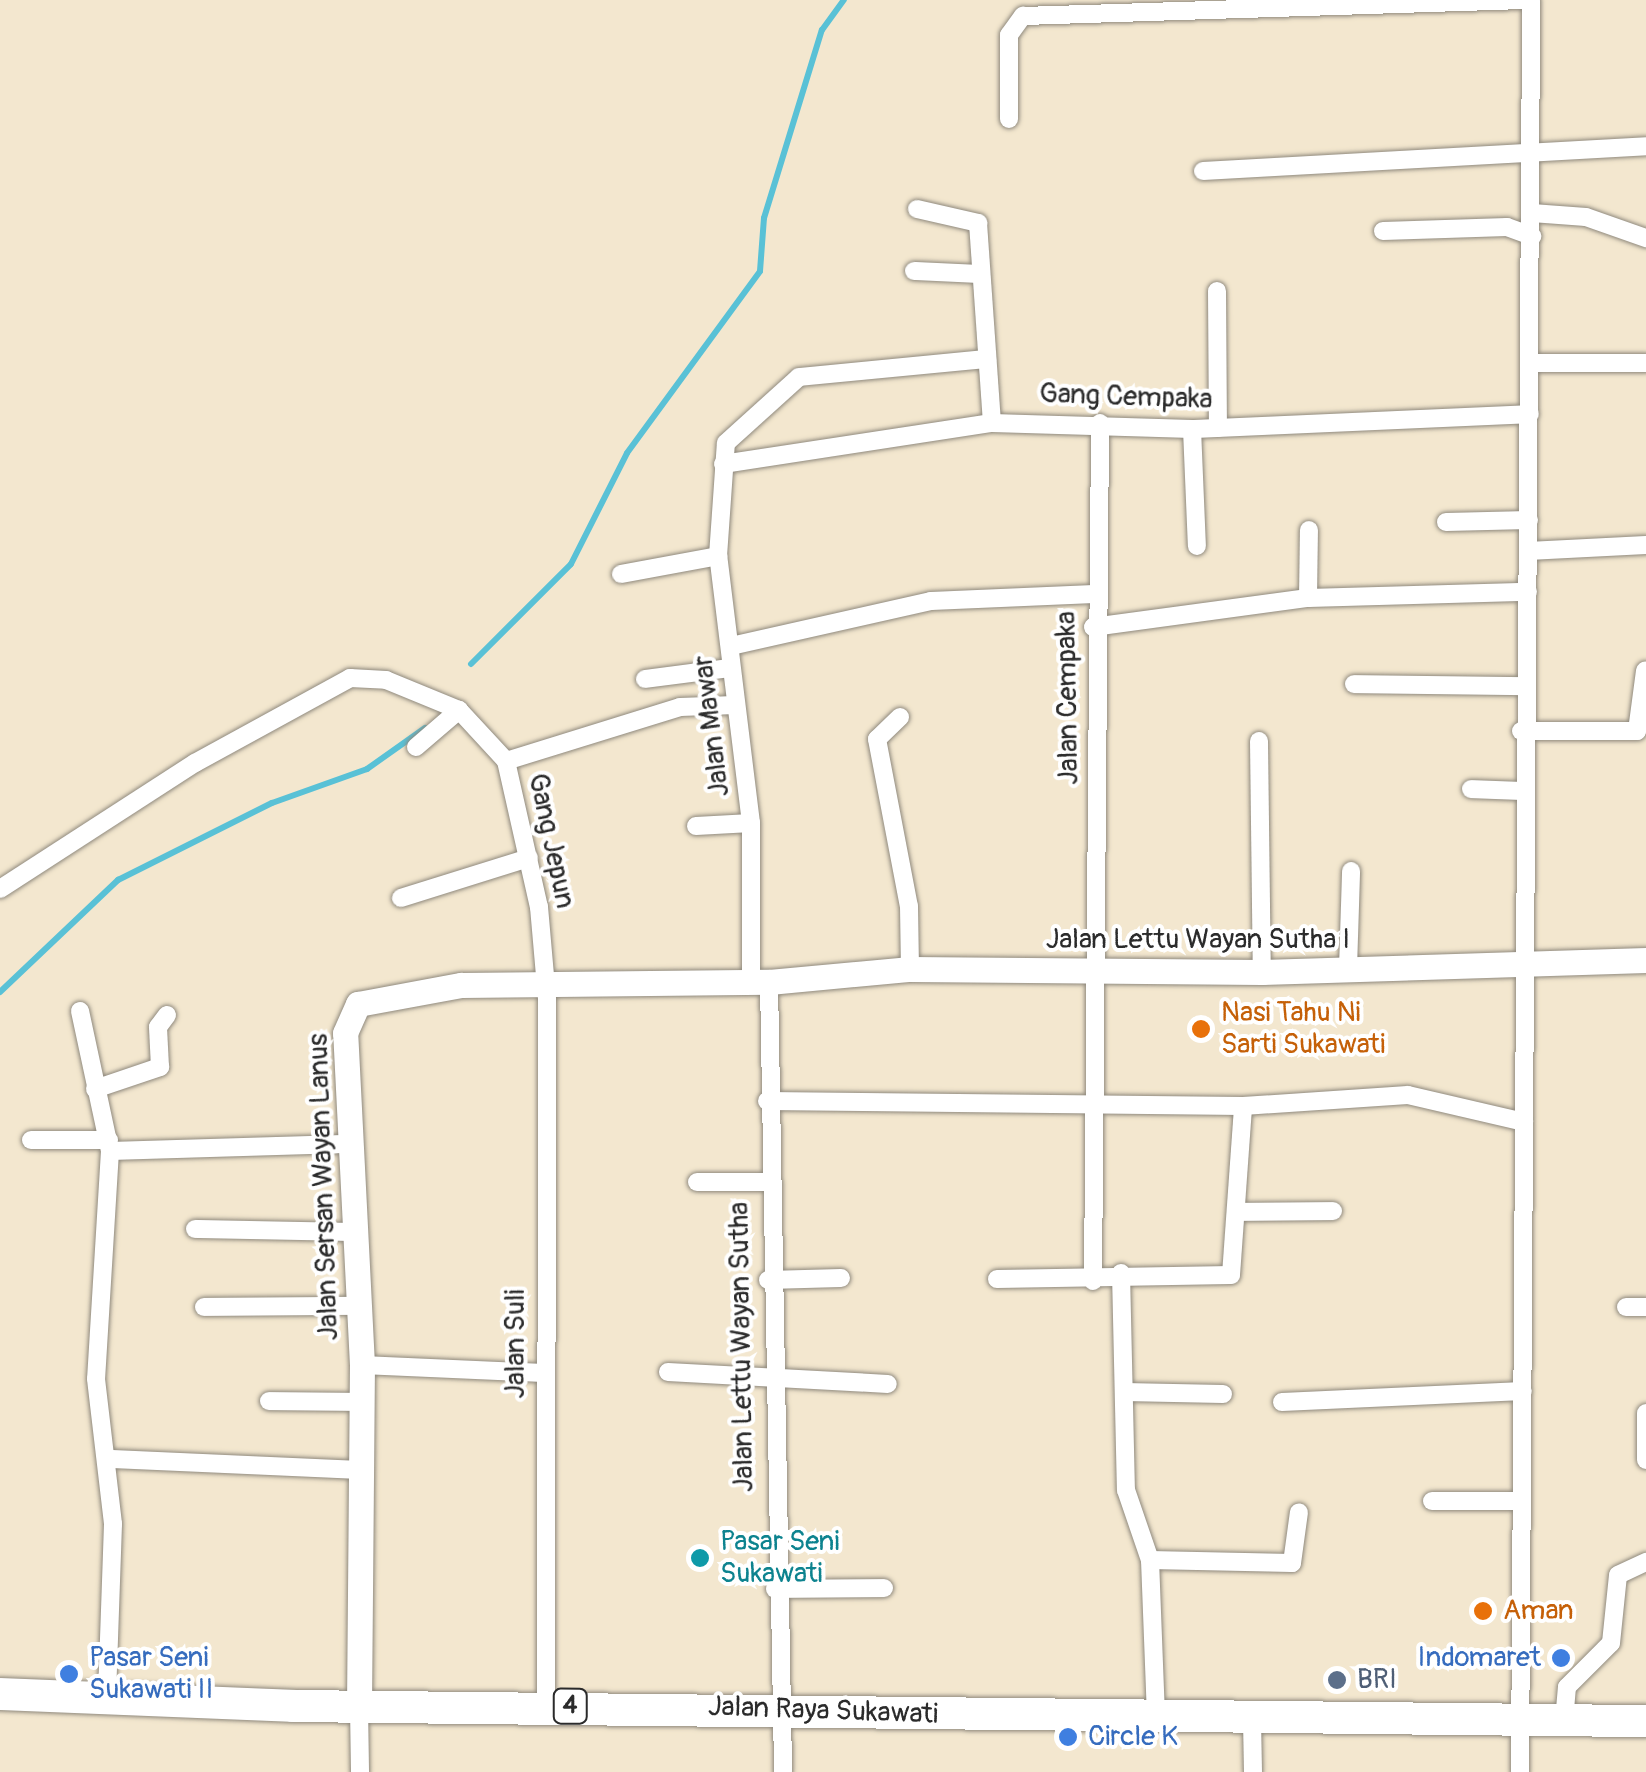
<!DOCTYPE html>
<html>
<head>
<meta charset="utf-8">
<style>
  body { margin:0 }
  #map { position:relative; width:1646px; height:1772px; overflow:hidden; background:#f3e7cf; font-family:Pangolin,sans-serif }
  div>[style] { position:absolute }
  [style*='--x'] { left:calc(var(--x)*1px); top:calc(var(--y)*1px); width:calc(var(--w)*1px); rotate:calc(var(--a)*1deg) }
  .stream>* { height:6px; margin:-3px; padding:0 3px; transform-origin:3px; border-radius:3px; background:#59c1d6 }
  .roads { filter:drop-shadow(0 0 2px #8f897d) drop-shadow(0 0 2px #8f897d) }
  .street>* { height:18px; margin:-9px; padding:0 9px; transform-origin:9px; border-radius:9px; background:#fff }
  .secondary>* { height:25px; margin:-12.5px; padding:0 12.5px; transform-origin:12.5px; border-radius:12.5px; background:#fff }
  .highway>* { height:32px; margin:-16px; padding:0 16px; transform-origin:16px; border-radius:16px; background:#fff }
  .dots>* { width:28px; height:28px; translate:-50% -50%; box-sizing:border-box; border:5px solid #fff; border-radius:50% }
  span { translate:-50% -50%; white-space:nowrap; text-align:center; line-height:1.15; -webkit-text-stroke:8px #fff; paint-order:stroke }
  .shield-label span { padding:2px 8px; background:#fff; border:2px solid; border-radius:8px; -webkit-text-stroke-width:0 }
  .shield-label { font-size:25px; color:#2b2b2b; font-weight:700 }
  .street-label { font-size:28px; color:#2b2b2b }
  .food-label { font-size:28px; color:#c56008 }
  .left { translate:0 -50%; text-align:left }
  .culture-label { font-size:28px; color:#0d838f }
  .shop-label { font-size:28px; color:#366cbe }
  .right { translate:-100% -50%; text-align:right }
  .service-label { font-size:28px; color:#4e5e75 }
</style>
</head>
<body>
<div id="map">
  <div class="stream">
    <div style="--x:471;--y:664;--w:141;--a:-45"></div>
    <div style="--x:571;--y:564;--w:124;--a:-63.2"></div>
    <div style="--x:627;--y:453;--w:225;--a:-53.8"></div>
    <div style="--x:760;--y:271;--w:53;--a:-85.7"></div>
    <div style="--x:764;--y:218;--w:197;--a:-72.9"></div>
    <div style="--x:822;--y:30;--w:37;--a:-54"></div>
    <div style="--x:0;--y:992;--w:163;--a:-43.5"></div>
    <div style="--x:118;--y:880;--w:172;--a:-26.6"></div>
    <div style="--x:272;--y:803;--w:101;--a:-19.7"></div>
    <div style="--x:367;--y:769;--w:71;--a:-35.3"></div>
  </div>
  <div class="roads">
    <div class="street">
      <div style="--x:1009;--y:119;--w:84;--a:-90"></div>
      <div style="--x:1009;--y:35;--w:24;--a:-54"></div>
      <div style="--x:1023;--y:16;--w:500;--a:-1.83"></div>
      <div style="--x:1203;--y:171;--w:444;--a:-3.2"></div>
      <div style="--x:917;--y:209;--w:63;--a:12.9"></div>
      <div style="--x:978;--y:223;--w:200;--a:86"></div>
      <div style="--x:1532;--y:213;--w:54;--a:4.2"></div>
      <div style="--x:1586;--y:217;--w:64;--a:19.3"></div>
      <div style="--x:1383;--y:231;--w:124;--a:-1.8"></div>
      <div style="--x:1507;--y:227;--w:27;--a:20"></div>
      <div style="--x:914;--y:271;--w:67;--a:2.6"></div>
      <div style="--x:1217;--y:291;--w:137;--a:89.6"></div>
      <div style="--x:1531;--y:363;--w:115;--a:0"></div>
      <div style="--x:1192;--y:429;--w:117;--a:87.6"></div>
      <div style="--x:723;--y:464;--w:272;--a:-8.7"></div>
      <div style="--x:992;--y:423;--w:200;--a:1.7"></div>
      <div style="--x:1192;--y:429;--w:338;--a:-2.5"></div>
      <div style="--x:1446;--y:522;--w:83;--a:-1.4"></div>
      <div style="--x:1528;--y:551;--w:118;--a:-2.9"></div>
      <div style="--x:621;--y:574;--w:99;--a:-10.5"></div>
      <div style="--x:1308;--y:598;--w:68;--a:-89.2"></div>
      <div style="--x:1093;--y:627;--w:217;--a:-7.7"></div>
      <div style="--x:1308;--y:598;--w:220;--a:-1.6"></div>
      <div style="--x:731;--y:646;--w:205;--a:-12.7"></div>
      <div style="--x:931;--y:601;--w:163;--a:-2.5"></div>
      <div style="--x:645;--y:679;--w:86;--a:-7.4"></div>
      <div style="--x:1354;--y:684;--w:167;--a:0.7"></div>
      <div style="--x:900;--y:717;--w:32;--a:136"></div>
      <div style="--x:877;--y:739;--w:170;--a:79.2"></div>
      <div style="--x:909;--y:906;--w:63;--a:89.1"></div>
      <div style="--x:1521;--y:731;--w:116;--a:0"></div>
      <div style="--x:1637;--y:731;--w:61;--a:-82.4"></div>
      <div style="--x:1259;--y:741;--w:231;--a:89.3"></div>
      <div style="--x:416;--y:747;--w:57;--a:-40.7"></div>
      <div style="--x:506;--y:761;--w:182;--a:-17.2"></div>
      <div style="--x:680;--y:707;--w:55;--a:-2.1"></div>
      <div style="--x:1471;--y:789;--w:49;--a:2.3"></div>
      <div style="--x:696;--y:826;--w:55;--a:-3.1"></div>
      <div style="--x:0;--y:889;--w:232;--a:-32.9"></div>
      <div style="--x:195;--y:763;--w:177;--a:-28.7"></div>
      <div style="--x:350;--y:678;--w:36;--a:3"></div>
      <div style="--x:386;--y:680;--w:79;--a:22.3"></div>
      <div style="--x:459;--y:710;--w:69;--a:47.3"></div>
      <div style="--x:506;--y:761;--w:150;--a:77.3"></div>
      <div style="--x:539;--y:907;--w:91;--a:85"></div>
      <div style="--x:547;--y:998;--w:707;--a:90.08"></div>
      <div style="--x:401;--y:898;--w:134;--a:-17.4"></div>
      <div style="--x:1348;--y:969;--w:98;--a:-88.2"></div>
      <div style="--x:751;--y:982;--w:159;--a:-90"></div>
      <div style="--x:751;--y:823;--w:269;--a:-97"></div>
      <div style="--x:718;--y:556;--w:113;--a:-86"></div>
      <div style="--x:726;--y:443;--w:98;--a:-42.1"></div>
      <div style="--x:799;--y:377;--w:189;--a:-5.5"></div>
      <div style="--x:769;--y:982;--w:790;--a:88.98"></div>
      <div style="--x:80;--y:1011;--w:143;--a:77.9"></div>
      <div style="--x:110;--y:1151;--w:228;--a:93.5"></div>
      <div style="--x:96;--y:1379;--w:146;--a:83.3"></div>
      <div style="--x:113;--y:1524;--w:171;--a:92"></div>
      <div style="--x:95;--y:1089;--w:69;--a:-18.7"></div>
      <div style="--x:160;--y:1067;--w:40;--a:-92.9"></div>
      <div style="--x:158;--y:1027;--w:15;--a:-53"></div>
      <div style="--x:767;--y:1101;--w:476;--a:0.6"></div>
      <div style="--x:1243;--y:1106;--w:165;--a:-3.8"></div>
      <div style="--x:1408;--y:1095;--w:119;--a:13.1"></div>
      <div style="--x:31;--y:1140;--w:78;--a:0"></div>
      <div style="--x:110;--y:1151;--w:242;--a:-1.7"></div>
      <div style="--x:697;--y:1182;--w:69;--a:0"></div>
      <div style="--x:1236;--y:1212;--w:97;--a:-0.6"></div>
      <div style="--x:195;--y:1229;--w:161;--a:1.1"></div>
      <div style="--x:1121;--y:1273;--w:217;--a:88.7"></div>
      <div style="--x:1126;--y:1490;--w:74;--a:71.1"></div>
      <div style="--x:1150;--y:1560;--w:159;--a:87.8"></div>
      <div style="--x:997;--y:1279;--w:234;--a:-1"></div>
      <div style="--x:1231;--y:1275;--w:169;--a:-85.9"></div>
      <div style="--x:768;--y:1280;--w:73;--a:-1.6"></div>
      <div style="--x:1093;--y:1281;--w:858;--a:-89.53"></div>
      <div style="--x:204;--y:1307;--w:153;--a:-0.4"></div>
      <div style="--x:1626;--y:1307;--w:20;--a:0"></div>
      <div style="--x:362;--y:1365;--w:182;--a:2.5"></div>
      <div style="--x:668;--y:1372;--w:220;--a:3.1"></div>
      <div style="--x:1124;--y:1392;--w:99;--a:1.2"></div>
      <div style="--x:269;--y:1401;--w:89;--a:0.6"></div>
      <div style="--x:1282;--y:1402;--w:241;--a:-2.6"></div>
      <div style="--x:1646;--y:1413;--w:47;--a:90"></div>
      <div style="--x:110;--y:1459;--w:247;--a:2.5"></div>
      <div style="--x:1432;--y:1501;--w:90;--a:0"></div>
      <div style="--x:1150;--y:1560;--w:142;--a:1.2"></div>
      <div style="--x:1292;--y:1563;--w:51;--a:-82.2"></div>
      <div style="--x:775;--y:1589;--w:109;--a:-0.5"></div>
      <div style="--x:359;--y:1707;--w:65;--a:89.1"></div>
      <div style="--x:1252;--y:1720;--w:52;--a:88.9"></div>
      <div style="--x:1564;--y:1721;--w:34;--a:-85"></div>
      <div style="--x:1567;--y:1687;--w:62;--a:-45"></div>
      <div style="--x:1611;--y:1643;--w:68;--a:-84.1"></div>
      <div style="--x:1618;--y:1575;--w:31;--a:-25"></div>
      <div style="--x:1520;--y:1772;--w:1772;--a:-89.64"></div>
    </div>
    <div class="secondary">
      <div style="--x:359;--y:1707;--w:342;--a:-89.5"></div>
      <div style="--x:362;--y:1365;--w:332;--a:-92.9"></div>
      <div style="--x:345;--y:1033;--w:32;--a:-66"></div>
      <div style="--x:358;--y:1004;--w:105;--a:-10.5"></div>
      <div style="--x:461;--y:985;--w:308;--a:-0.6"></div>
      <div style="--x:769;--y:982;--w:142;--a:-5.3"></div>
      <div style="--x:910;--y:969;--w:352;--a:0.5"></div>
      <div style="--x:1262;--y:972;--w:384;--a:-1.8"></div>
    </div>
    <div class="highway">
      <div style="--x:0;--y:1694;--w:293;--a:2.3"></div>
      <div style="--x:293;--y:1706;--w:1353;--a:0.64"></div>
    </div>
  </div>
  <div class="dots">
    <div style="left:1201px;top:1029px;background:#e8710a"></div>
    <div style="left:700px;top:1558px;background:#0f9aa8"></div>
    <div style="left:1483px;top:1611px;background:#e8710a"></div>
    <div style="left:1561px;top:1658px;background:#3f7fe0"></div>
    <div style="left:69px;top:1674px;background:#3f7fe0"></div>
    <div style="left:1337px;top:1680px;background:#5c6f8a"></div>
    <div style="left:1068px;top:1737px;background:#3f7fe0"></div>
  </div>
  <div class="shield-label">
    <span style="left:570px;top:1706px">4</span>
  </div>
  <div class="street-label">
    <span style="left:1126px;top:397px;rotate:2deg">Gang Cempaka</span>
    <span style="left:1068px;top:698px;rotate:-91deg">Jalan Cempaka</span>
    <span style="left:712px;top:726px;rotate:-97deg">Jalan Mawar</span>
    <span style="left:551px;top:841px;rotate:78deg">Gang Jepun</span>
    <span style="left:1198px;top:940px">Jalan Lettu Wayan Sutha I</span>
    <span style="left:324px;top:1187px;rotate:-92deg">Jalan Sersan Wayan Lanus</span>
    <span style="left:516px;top:1344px;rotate:-90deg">Jalan Suli</span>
    <span style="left:742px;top:1347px;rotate:-91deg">Jalan Lettu Wayan Sutha</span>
    <span style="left:823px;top:1711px;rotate:2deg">Jalan Raya Sukawati</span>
  </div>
  <div class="food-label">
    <span class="left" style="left:1221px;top:1029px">Nasi Tahu Ni<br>Sarti Sukawati</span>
    <span class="left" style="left:1503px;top:1611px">Aman</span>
  </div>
  <div class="culture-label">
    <span class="left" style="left:720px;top:1558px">Pasar Seni<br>Sukawati</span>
  </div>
  <div class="shop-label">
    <span class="left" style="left:89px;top:1674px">Pasar Seni<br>Sukawati II</span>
    <span class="right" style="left:1541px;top:1658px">Indomaret</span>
    <span class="left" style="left:1088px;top:1737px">Circle K</span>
  </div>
  <div class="service-label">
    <span class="left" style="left:1357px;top:1680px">BRI</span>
  </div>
</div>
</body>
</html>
